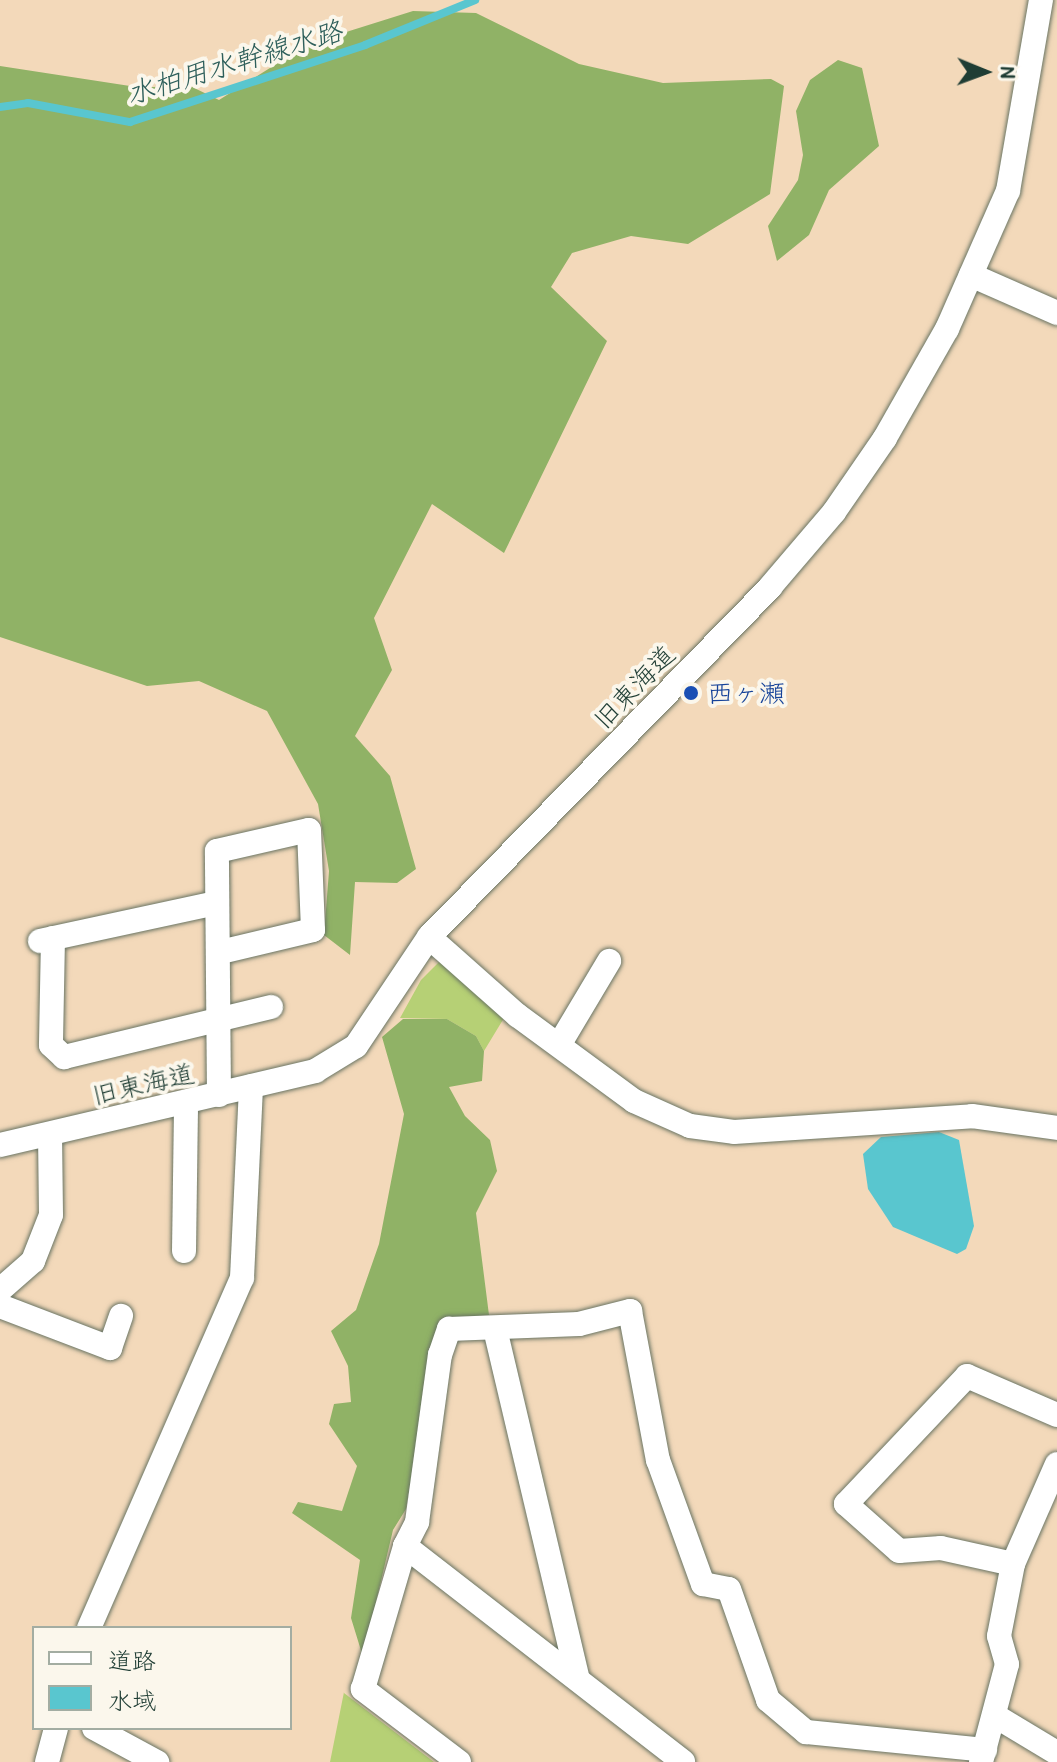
<!DOCTYPE html>
<html>
<head>
<meta charset="utf-8">
<style>
  body { margin:0 }
  #map { position:relative; width:1057px; height:1762px; overflow:hidden; background:#f3d9ba; font-family:"Patrick Hand","Klee One",sans-serif }
  div>[style] { position:absolute }
  [style*='--x'] { left:calc(var(--x)*1px); top:calc(var(--y)*1px); width:calc(var(--w)*1px); rotate:calc(var(--a)*1deg) }
  .green>* { inset:0; background:#b6d075 }
  .forest>* { inset:0; background:#90b266 }
  .water>* { inset:0; background:#59c6cf }
  .stream>* { height:8px; margin:-4px; padding:0 4px; transform-origin:4px; border-radius:4px; background:#59c6cf }
  .roads { filter:drop-shadow(0 0 2px #697463) drop-shadow(0 0 2px #697463) }
  .street>* { height:24px; margin:-12px; padding:0 12px; transform-origin:12px; border-radius:12px; background:#fff }
  .dots>* { width:22px; height:22px; translate:-50% -50%; box-sizing:border-box; border:4px solid #fbf7ec; border-radius:50% }
  span { translate:-50% -50%; white-space:nowrap; text-align:center; line-height:1.15; -webkit-text-stroke:8px #fbf7ec; paint-order:stroke }
  .street-label { font-size:26px; color:#1f3d34 }
  .transit-label { font-size:26px; color:#164399 }
  .left { translate:0 -50%; text-align:left }
  .water-label { font-size:28px; color:#2e5f5b; font-style:italic }
  .legend { position:absolute; left:32px; top:1626px; width:260px; height:104px; box-sizing:border-box; background:#fbf7ec; border:2px solid #a3ada2; margin:0; padding:10px 14px; list-style:none; font-size:24px; color:#1f3d34 }
  .legend li { display:flex; align-items:center; gap:16px; height:40px }
  .legend b { width:40px; border:2px solid #a3ada2 }
  .north { position:absolute; left:945px; top:32px; width:80px; height:80px; -webkit-text-stroke:6px #fbf7ec; paint-order:stroke; rotate:91deg; font-size:22px; font-weight:700; line-height:32px; text-align:center; color:#1f3d34 }
  .north::after { content:''; display:block; margin:auto; width:28px; height:36px; background:#1f3d34; clip-path:polygon(50% 0,100% 100%,50% 72%,0 100%) }
</style>
</head>
<body>
<div id="map">
  <div class="green">
    <div style="clip-path:polygon(440px 961px,504px 1018px,484px 1051px,476px 1036px,447px 1019px,400px 1018px,421px 980px)"></div>
    <div style="clip-path:polygon(344px 1692px,344px 1693px,434px 1762px,330px 1762px)"></div>
  </div>
  <div class="forest">
    <div style="clip-path:polygon(413px 11px,476px 13px,579px 64px,663px 83px,771px 79px,784px 86px,770px 194px,688px 244px,631px 236px,572px 253px,551px 287px,607px 341px,504px 553px,432px 504px,374px 618px,392px 670px,355px 736px,390px 776px,416px 869px,397px 883px,355px 882px,350px 955px,324px 935px,329px 871px,318px 804px,267px 711px,199px 681px,147px 686px,0 637px,0 66px,143px 88px,186px 84px,219px 100px,308px 44px)"></div>
    <div style="clip-path:polygon(838px 60px,862px 68px,879px 146px,829px 190px,809px 235px,777px 261px,768px 226px,798px 180px,803px 155px,796px 111px,810px 80px)"></div>
    <div style="clip-path:polygon(403px 1019px,447px 1019px,476px 1036px,484px 1051px,482px 1081px,449px 1087px,465px 1116px,490px 1140px,497px 1171px,476px 1213px,489px 1315px,439px 1320px,406px 1509px,393px 1530px,363px 1657px,351px 1618px,360px 1560px,292px 1513px,298px 1502px,342px 1511px,357px 1466px,329px 1424px,334px 1404px,351px 1402px,348px 1366px,331px 1331px,356px 1310px,379px 1244px,404px 1114px,382px 1037px)"></div>
  </div>
  <div class="water">
    <div style="clip-path:polygon(939px 1132px,959px 1140px,974px 1226px,966px 1249px,957px 1254px,893px 1227px,868px 1189px,863px 1154px,881px 1137px)"></div>
  </div>
  <div class="stream">
    <div style="--x:0;--y:107;--w:28;--a:-8"></div>
    <div style="--x:28;--y:103;--w:104;--a:10.6"></div>
    <div style="--x:130;--y:122;--w:247;--a:-18.1"></div>
    <div style="--x:365;--y:45;--w:119;--a:-22.2"></div>
  </div>
  <div class="roads">
    <div class="street">
      <div style="--x:971;--y:275;--w:94;--a:23.8"></div>
      <div style="--x:429;--y:937;--w:118;--a:41.6"></div>
      <div style="--x:517;--y:1015;--w:145;--a:36.3"></div>
      <div style="--x:634;--y:1101;--w:61;--a:24.1"></div>
      <div style="--x:690;--y:1126;--w:44;--a:7.8"></div>
      <div style="--x:734;--y:1132;--w:239;--a:-3.8"></div>
      <div style="--x:972;--y:1116;--w:86;--a:8"></div>
      <div style="--x:53;--y:938;--w:107;--a:91.1"></div>
      <div style="--x:51;--y:1045;--w:18;--a:43"></div>
      <div style="--x:64;--y:1057;--w:213;--a:-13.6"></div>
      <div style="--x:40;--y:941;--w:180;--a:-12.2"></div>
      <div style="--x:559;--y:1045;--w:98;--a:-59.2"></div>
      <div style="--x:219;--y:1095;--w:244;--a:-90.5"></div>
      <div style="--x:217;--y:851;--w:94;--a:-12.9"></div>
      <div style="--x:309;--y:830;--w:100;--a:87.7"></div>
      <div style="--x:313;--y:930;--w:95;--a:166.6"></div>
      <div style="--x:0;--y:1145;--w:324;--a:-13.2"></div>
      <div style="--x:315;--y:1071;--w:48;--a:-31.4"></div>
      <div style="--x:356;--y:1046;--w:131;--a:-56.2"></div>
      <div style="--x:429;--y:937;--w:489;--a:-45.7"></div>
      <div style="--x:770;--y:587;--w:99;--a:-49.5"></div>
      <div style="--x:834;--y:512;--w:90;--a:-55.4"></div>
      <div style="--x:885;--y:438;--w:125;--a:-60.4"></div>
      <div style="--x:947;--y:329;--w:151;--a:-66.2"></div>
      <div style="--x:1008;--y:191;--w:194;--a:-80.2"></div>
      <div style="--x:184;--y:1251;--w:148;--a:-89.2"></div>
      <div style="--x:0;--y:1290;--w:44;--a:-41.3"></div>
      <div style="--x:33;--y:1261;--w:49;--a:-68.6"></div>
      <div style="--x:51;--y:1215;--w:81;--a:-90.7"></div>
      <div style="--x:0;--y:1306;--w:118;--a:20.9"></div>
      <div style="--x:110;--y:1348;--w:34;--a:-71"></div>
      <div style="--x:495;--y:1329;--w:357;--a:76.7"></div>
      <div style="--x:405;--y:1546;--w:352;--a:37.8"></div>
      <div style="--x:1013;--y:1564;--w:74;--a:-167.5"></div>
      <div style="--x:941;--y:1548;--w:42;--a:175.9"></div>
      <div style="--x:899;--y:1551;--w:71;--a:-138.4"></div>
      <div style="--x:846;--y:1504;--w:176;--a:-46.6"></div>
      <div style="--x:967;--y:1376;--w:98;--a:23.4"></div>
      <div style="--x:89;--y:1628;--w:382;--a:-66.4"></div>
      <div style="--x:242;--y:1278;--w:192;--a:-87.3"></div>
      <div style="--x:997;--y:1717;--w:70;--a:31"></div>
      <div style="--x:94;--y:1728;--w:72;--a:28.4"></div>
      <div style="--x:47;--y:1762;--w:35;--a:-75"></div>
      <div style="--x:459;--y:1762;--w:121;--a:-142.8"></div>
      <div style="--x:363;--y:1689;--w:149;--a:-73.6"></div>
      <div style="--x:405;--y:1546;--w:27;--a:-63"></div>
      <div style="--x:417;--y:1522;--w:169;--a:-82.2"></div>
      <div style="--x:440;--y:1355;--w:28;--a:-71"></div>
      <div style="--x:449;--y:1329;--w:130;--a:-2.2"></div>
      <div style="--x:579;--y:1324;--w:53;--a:-14.3"></div>
      <div style="--x:630;--y:1311;--w:152;--a:79.4"></div>
      <div style="--x:658;--y:1460;--w:132;--a:70.1"></div>
      <div style="--x:703;--y:1584;--w:26;--a:11"></div>
      <div style="--x:729;--y:1589;--w:118;--a:70.6"></div>
      <div style="--x:768;--y:1700;--w:50;--a:40.1"></div>
      <div style="--x:806;--y:1732;--w:180;--a:5.7"></div>
      <div style="--x:981;--y:1762;--w:101;--a:-75.1"></div>
      <div style="--x:1007;--y:1664;--w:29;--a:-106"></div>
      <div style="--x:999;--y:1636;--w:73;--a:-79"></div>
      <div style="--x:1013;--y:1564;--w:109;--a:-66.3"></div>
    </div>
  </div>
  <div class="dots">
    <div style="left:691px;top:693px;background:#1a4fb4"></div>
  </div>
  <div class="street-label">
    <span style="left:634px;top:687px;rotate:-46deg">旧東海道</span>
    <span style="left:143px;top:1084px;rotate:-13deg">旧東海道</span>
  </div>
  <div class="transit-label">
    <span class="left" style="left:707px;top:693px">西ヶ瀬</span>
  </div>
  <div class="water-label">
    <span style="left:234px;top:62px;rotate:-17deg">水柏用水幹線水路</span>
  </div>
  <ul class="legend">
  <li><b style="height:10px;background:#fff"></b>道路</li>
  <li><b style="height:22px;background:#59c6cf"></b>水域</li>
  </ul>
  <div class="north">N</div>
</div>
</body>
</html>
